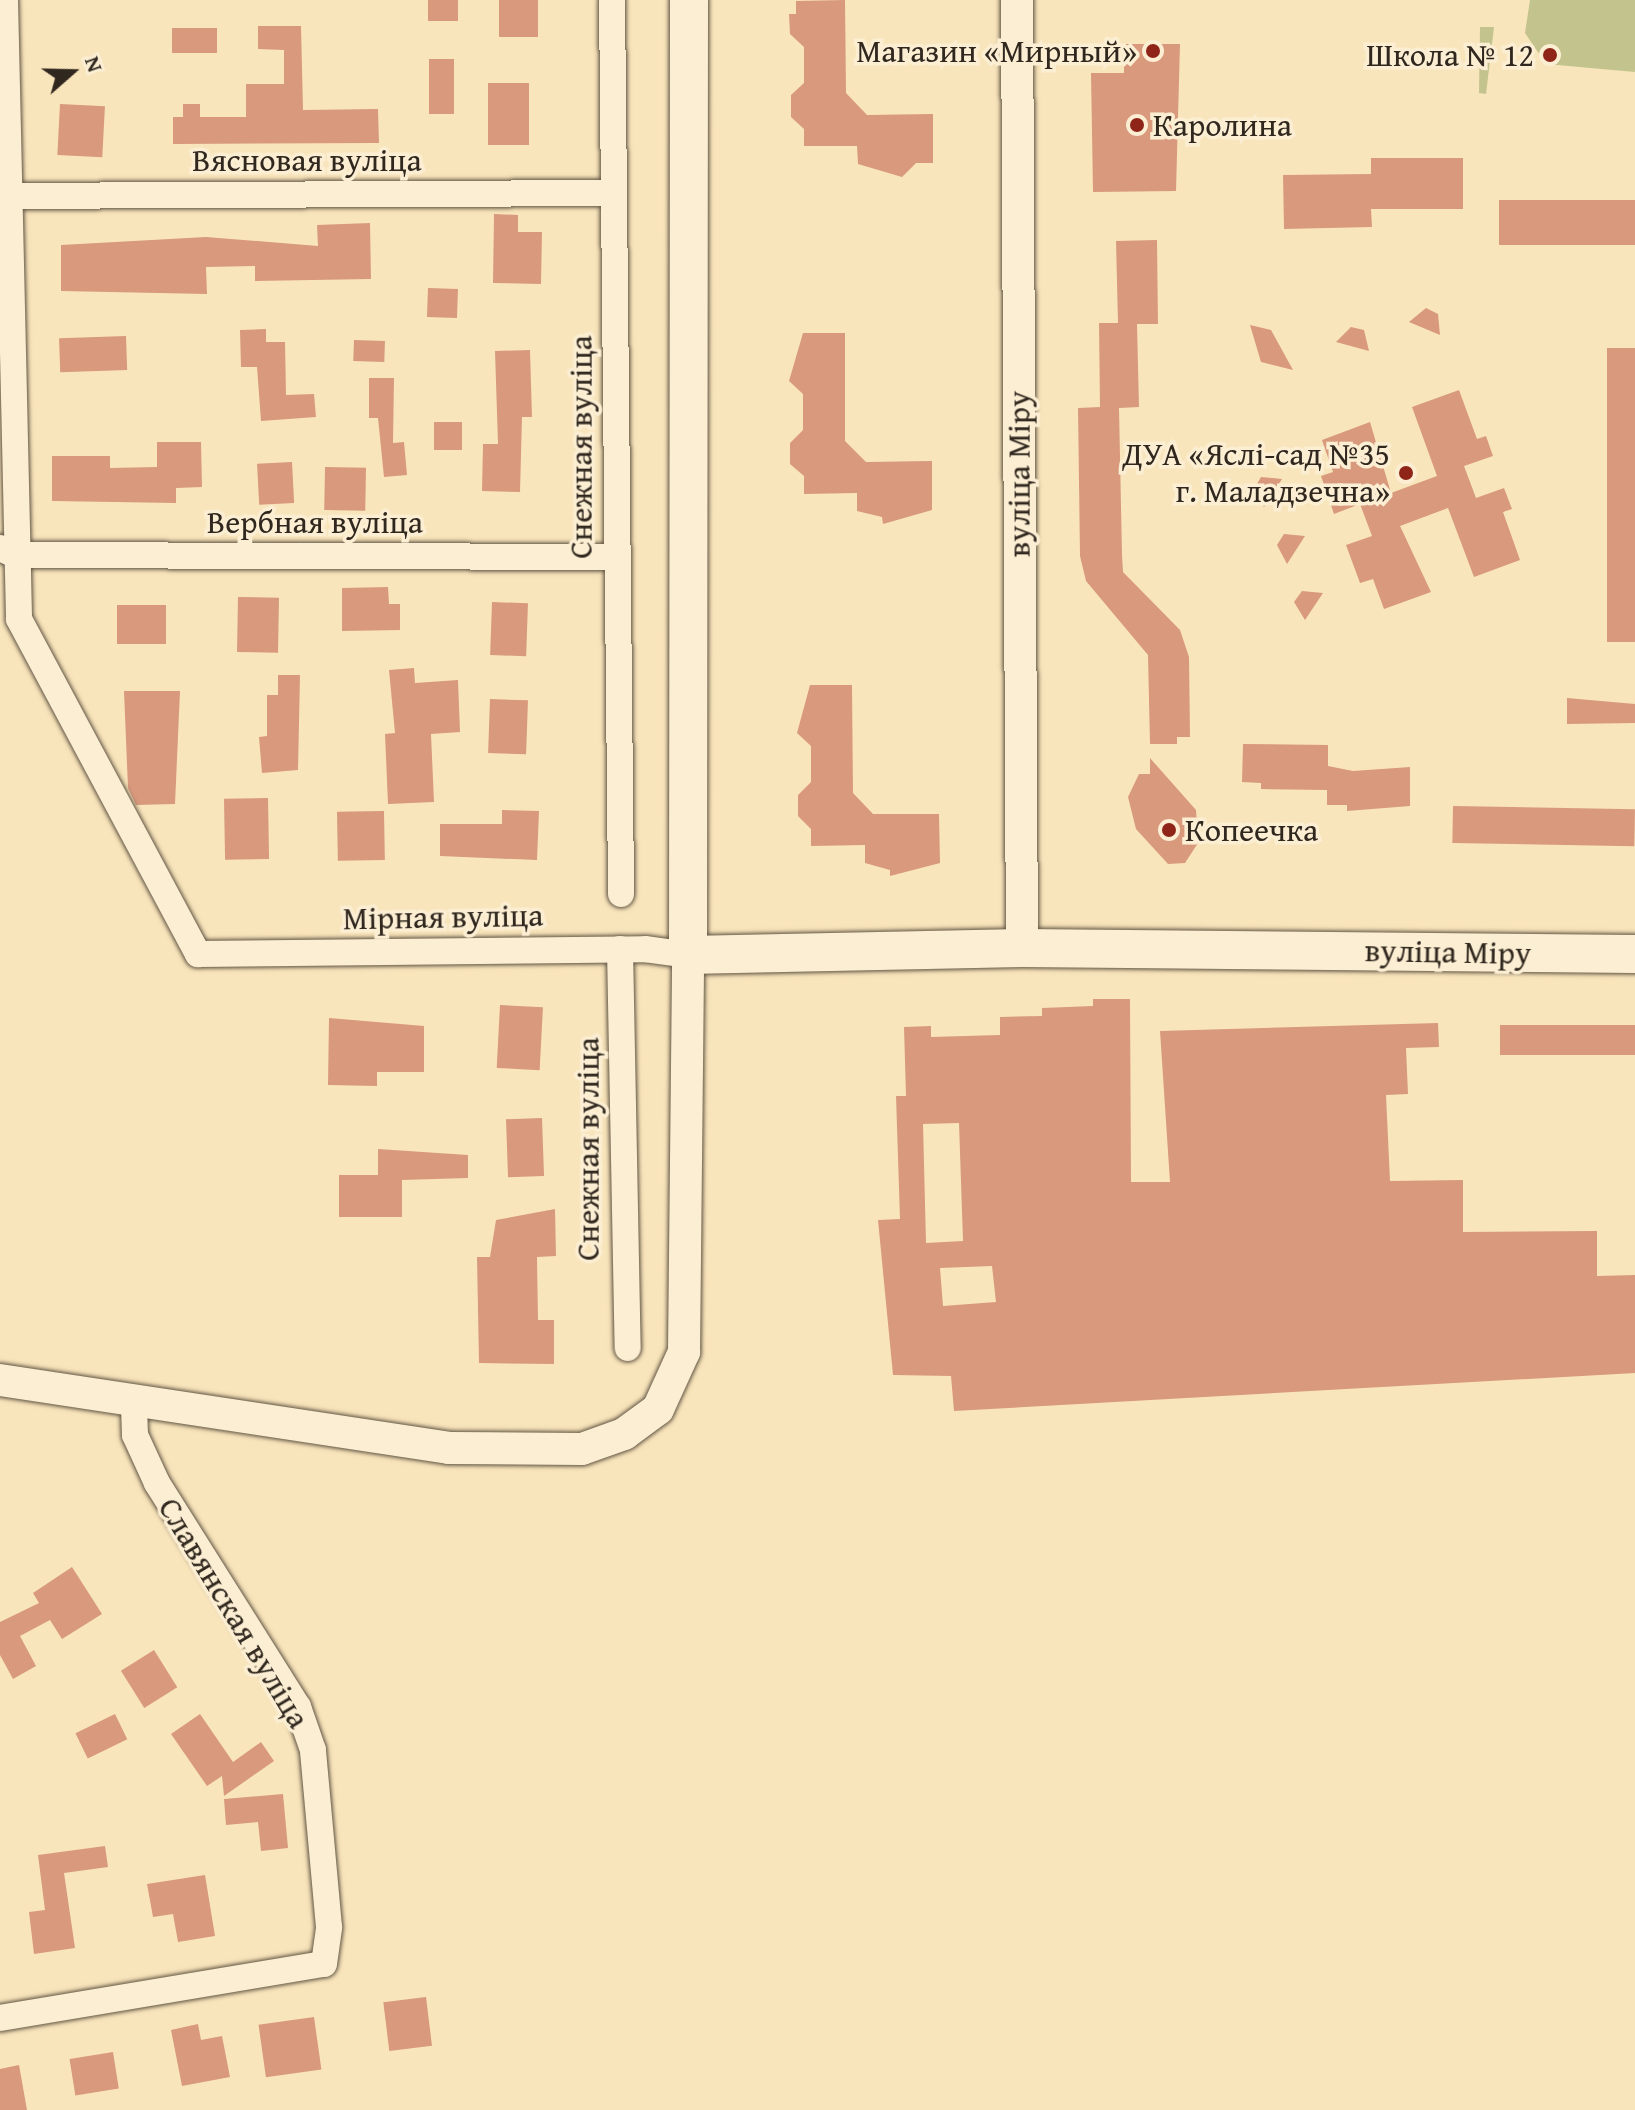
<!DOCTYPE html>
<html>
<head>
<meta charset="utf-8">
<style>
  body { margin:0 }
  #map { position:relative; width:1635px; height:2110px; overflow:hidden; background:#f9e5bb; font-family:"Gentium Book Plus",serif }
  div>[style] { position:absolute }
  [style*='--x'] { left:calc(var(--x)*1px); top:calc(var(--y)*1px); width:calc(var(--w)*1px); rotate:calc(var(--a)*1deg) }
  .green>* { inset:0; background:#c3c38d }
  .building>* { inset:0; background:#d8997d; transform-origin:0 0 }
  .roads { filter:drop-shadow(0 0 2px #625645) drop-shadow(0 0 2px #625645) }
  .minor>* { height:26px; margin:-13px; padding:0 13px; transform-origin:13px; border-radius:13px; background:#fbeed3 }
  .tertiary>* { height:32px; margin:-16px; padding:0 16px; transform-origin:16px; border-radius:16px; background:#fbeed3 }
  .secondary>* { height:38px; margin:-19px; padding:0 19px; transform-origin:19px; border-radius:19px; background:#fbeed3 }
  .dots>* { width:22px; height:22px; translate:-50% -50%; box-sizing:border-box; border:4px solid #fbeed3; border-radius:50% }
  span { translate:-50% -50%; white-space:nowrap; text-align:center; line-height:1.15; -webkit-text-stroke:7px #fbeed3; paint-order:stroke }
  .poi-label { font-size:32px; color:#30271e }
  .right { translate:-100% -50%; text-align:right }
  .left { translate:0 -50%; text-align:left }
  .street-label { font-size:32px; color:#30271e }
  .north { position:absolute; left:32px; top:32px; width:80px; height:80px; -webkit-text-stroke:6px #fbeed3; paint-order:stroke; rotate:70deg; font-size:22px; font-weight:700; line-height:32px; text-align:center; color:#30271e }
  .north::after { content:''; display:block; margin:auto; width:28px; height:36px; background:#30271e; clip-path:polygon(50% 0,100% 100%,50% 72%,0 100%) }
</style>
</head>
<body>
<div id="map">
  <div class="green">
    <div style="clip-path:polygon(1530px 0,1635px 0,1635px 72px,1546px 64px,1525px 33px)"></div>
    <div style="clip-path:polygon(1480px 27px,1494px 27px,1486px 94px,1479px 93px)"></div>
  </div>
  <div class="building">
    <div style="left:428px;top:0;width:30px;height:21px"></div>
    <div style="left:499px;top:0;width:39px;height:37px"></div>
    <div style="clip-path:polygon(845px 0,846px 93px,867px 115px,933px 114px,933px 163px,916px 163px,902px 177px,858px 164px,857px 146px,804px 146px,804px 129px,791px 117px,791px 95px,804px 83px,804px 47px,790px 34px,789px 14px,796px 14px,796px 1px)"></div>
    <div style="clip-path:polygon(258px 26px,301px 26px,303px 110px,378px 109px,379px 143px,173px 144px,173px 117px,183px 117px,183px 104px,200px 104px,200px 117px,246px 117px,246px 84px,284px 84px,284px 50px,258px 49px)"></div>
    <div style="left:172px;top:28px;width:45px;height:25px"></div>
    <div style="clip-path:polygon(1124px 44px,1180px 44px,1176px 191px,1093px 192px,1091px 73px,1124px 73px)"></div>
    <div style="left:429px;top:59px;width:25px;height:55px"></div>
    <div style="left:488px;top:83px;width:41px;height:62px"></div>
    <div style="left:60px;top:104px;width:45px;height:51px;rotate:3deg"></div>
    <div style="clip-path:polygon(1371px 158px,1463px 158px,1463px 209px,1371px 209px,1372px 227px,1284px 229px,1283px 175px,1371px 174px)"></div>
    <div style="left:1635px;top:200px;width:45px;height:136px;rotate:90deg"></div>
    <div style="clip-path:polygon(494px 214px,518px 215px,518px 232px,542px 232px,541px 284px,493px 283px)"></div>
    <div style="clip-path:polygon(370px 223px,371px 279px,255px 281px,255px 266px,206px 267px,207px 294px,61px 291px,61px 245px,206px 237px,318px 246px,317px 225px)"></div>
    <div style="clip-path:polygon(1157px 240px,1158px 324px,1137px 324px,1139px 407px,1119px 408px,1122px 555px,1123px 572px,1180px 630px,1189px 657px,1190px 737px,1177px 737px,1177px 744px,1150px 744px,1148px 655px,1086px 581px,1080px 556px,1078px 408px,1100px 407px,1099px 323px,1118px 323px,1116px 241px)"></div>
    <div style="left:428px;top:288px;width:30px;height:29px;rotate:2deg"></div>
    <div style="clip-path:polygon(1426px 308px,1438px 314px,1440px 335px,1409px 322px)"></div>
    <div style="clip-path:polygon(1250px 325px,1271px 330px,1293px 370px,1261px 362px)"></div>
    <div style="clip-path:polygon(1351px 327px,1364px 330px,1369px 351px,1336px 342px)"></div>
    <div style="clip-path:polygon(266px 329px,266px 342px,285px 342px,286px 395px,314px 394px,316px 417px,261px 421px,257px 367px,241px 367px,240px 330px)"></div>
    <div style="clip-path:polygon(803px 333px,845px 333px,845px 441px,866px 462px,932px 461px,932px 510px,883px 524px,882px 517px,857px 511px,857px 493px,804px 494px,804px 476px,790px 464px,790px 443px,803px 430px,803px 394px,789px 381px)"></div>
    <div style="left:126px;top:336px;width:34px;height:67px;rotate:88deg"></div>
    <div style="left:354px;top:340px;width:31px;height:21px;rotate:2deg"></div>
    <div style="left:1635px;top:348px;width:294px;height:28px;rotate:90deg"></div>
    <div style="clip-path:polygon(530px 350px,532px 417px,522px 417px,520px 492px,482px 491px,483px 444px,498px 444px,495px 351px)"></div>
    <div style="clip-path:polygon(369px 378px,394px 378px,393px 443px,404px 442px,407px 475px,384px 477px,378px 418px,369px 418px)"></div>
    <div style="clip-path:polygon(1459px 390px,1477px 439px,1486px 436px,1493px 456px,1464px 466px,1476px 498px,1504px 488px,1512px 509px,1503px 512px,1520px 560px,1474px 577px,1448px 508px,1400px 526px,1431px 592px,1384px 609px,1373px 579px,1360px 583px,1346px 545px,1372px 536px,1360px 504px,1334px 514px,1321px 476px,1333px 472px,1322px 440px,1370px 422px,1391px 493px,1437px 476px,1412px 407px)"></div>
    <div style="left:462px;top:422px;width:28px;height:28px;rotate:90deg"></div>
    <div style="clip-path:polygon(157px 442px,201px 442px,202px 487px,176px 488px,176px 503px,52px 501px,52px 456px,110px 456px,110px 468px,157px 467px)"></div>
    <div style="left:292px;top:462px;width:41px;height:35px;rotate:87deg"></div>
    <div style="left:325px;top:467px;width:41px;height:43px;rotate:1deg"></div>
    <div style="clip-path:polygon(1261px 477px,1282px 479px,1264px 507px,1254px 489px)"></div>
    <div style="clip-path:polygon(1284px 534px,1305px 536px,1287px 564px,1277px 545px)"></div>
    <div style="clip-path:polygon(388px 587px,389px 604px,400px 604px,400px 630px,342px 631px,342px 588px)"></div>
    <div style="clip-path:polygon(1302px 591px,1323px 593px,1305px 620px,1294px 602px)"></div>
    <div style="left:238px;top:597px;width:41px;height:55px;rotate:1deg"></div>
    <div style="left:492px;top:602px;width:36px;height:53px;rotate:2deg"></div>
    <div style="left:117px;top:605px;width:49px;height:39px"></div>
    <div style="clip-path:polygon(414px 668px,415px 683px,458px 680px,460px 732px,431px 734px,434px 802px,388px 804px,385px 734px,395px 733px,389px 670px)"></div>
    <div style="clip-path:polygon(278px 675px,300px 675px,298px 770px,262px 773px,259px 737px,267px 736px,267px 695px,278px 695px)"></div>
    <div style="clip-path:polygon(810px 685px,852px 685px,853px 793px,873px 814px,939px 814px,940px 863px,890px 876px,890px 870px,865px 863px,865px 845px,811px 846px,811px 829px,798px 816px,798px 795px,811px 782px,811px 746px,797px 733px)"></div>
    <div style="clip-path:polygon(124px 691px,180px 691px,175px 804px,136px 805px,128px 788px)"></div>
    <div style="clip-path:polygon(1567px 698px,1635px 704px,1635px 723px,1567px 724px)"></div>
    <div style="left:490px;top:699px;width:38px;height:54px;rotate:2deg"></div>
    <div style="clip-path:polygon(1243px 744px,1328px 745px,1328px 766px,1353px 771px,1410px 767px,1410px 806px,1347px 811px,1347px 805px,1327px 805px,1327px 790px,1261px 789px,1261px 783px,1242px 782px)"></div>
    <div style="clip-path:polygon(1150px 758px,1196px 810px,1198px 843px,1185px 863px,1168px 864px,1136px 829px,1128px 797px,1139px 774px,1150px 774px)"></div>
    <div style="left:268px;top:798px;width:61px;height:44px;rotate:89deg"></div>
    <div style="left:1453px;top:806px;width:182px;height:37px;rotate:1deg"></div>
    <div style="clip-path:polygon(502px 810px,539px 811px,537px 860px,440px 856px,440px 824px,502px 824px)"></div>
    <div style="left:384px;top:811px;width:49px;height:47px;rotate:89deg"></div>
    <div style="left:402px;top:911px;width:21px;height:17px"></div>
    <div style="clip-path:polygon(evenodd,1093px 999px,1130px 999px,1131px 1182px,1170px 1182px,1160px 1031px,1438px 1023px,1439px 1047px,1406px 1048px,1408px 1094px,1386px 1095px,1390px 1181px,1463px 1180px,1463px 1232px,1597px 1231px,1597px 1276px,1635px 1275px,1635px 1373px,954px 1411px,951px 1376px,893px 1375px,878px 1220px,900px 1219px,896px 1096px,906px 1096px,904px 1027px,931px 1026px,931px 1037px,1000px 1035px,1000px 1017px,1042px 1016px,1042px 1008px,1093px 1006px,1093px 999px,959px 1123px,963px 1241px,926px 1243px,923px 1124px,959px 1123px,1093px 999px,992px 1266px,996px 1302px,943px 1306px,940px 1268px,992px 1266px)"></div>
    <div style="left:500px;top:1005px;width:43px;height:63px;rotate:3deg"></div>
    <div style="clip-path:polygon(329px 1018px,424px 1026px,424px 1072px,377px 1072px,377px 1086px,328px 1085px)"></div>
    <div style="left:1635px;top:1025px;width:30px;height:135px;rotate:90deg"></div>
    <div style="left:542px;top:1118px;width:58px;height:36px;rotate:88deg"></div>
    <div style="clip-path:polygon(378px 1149px,468px 1155px,468px 1178px,402px 1180px,402px 1217px,339px 1217px,339px 1175px,378px 1175px)"></div>
    <div style="clip-path:polygon(555px 1209px,556px 1256px,537px 1257px,538px 1320px,554px 1320px,554px 1364px,479px 1363px,477px 1257px,490px 1257px,496px 1220px)"></div>
    <div style="clip-path:polygon(72px 1567px,102px 1614px,62px 1639px,50px 1620px,20px 1636px,36px 1666px,13px 1679px,0 1655px,0 1622px,39px 1603px,33px 1593px)"></div>
    <div style="left:154px;top:1650px;width:44px;height:39px;rotate:58deg"></div>
    <div style="left:115px;top:1714px;width:28px;height:44px;rotate:64deg"></div>
    <div style="clip-path:polygon(200px 1714px,233px 1762px,261px 1742px,274px 1761px,224px 1796px,222px 1776px,207px 1786px,171px 1734px)"></div>
    <div style="clip-path:polygon(283px 1794px,288px 1848px,261px 1851px,258px 1822px,226px 1825px,224px 1799px)"></div>
    <div style="clip-path:polygon(105px 1846px,108px 1867px,64px 1873px,75px 1948px,34px 1954px,29px 1912px,45px 1910px,38px 1855px)"></div>
    <div style="clip-path:polygon(205px 1875px,215px 1936px,178px 1942px,173px 1914px,153px 1917px,147px 1884px)"></div>
    <div style="left:426px;top:1997px;width:49px;height:43px;rotate:83deg"></div>
    <div style="left:314px;top:2017px;width:53px;height:56px;rotate:82deg"></div>
    <div style="clip-path:polygon(198px 2024px,201px 2040px,222px 2036px,230px 2077px,182px 2086px,171px 2030px)"></div>
    <div style="left:113px;top:2052px;width:37px;height:44px;rotate:81deg"></div>
    <div style="clip-path:polygon(19px 2065px,27px 2110px,0 2110px,0 2069px)"></div>
  </div>
  <div class="roads">
    <div class="minor">
      <div style="--x:5;--y:0;--w:619;--a:88.7"></div>
      <div style="--x:19;--y:619;--w:380;--a:61.9"></div>
      <div style="--x:198;--y:954;--w:447;--a:-0.6"></div>
      <div style="--x:645;--y:949;--w:43;--a:7.9"></div>
      <div style="--x:612;--y:0;--w:894;--a:89.42"></div>
      <div style="--x:0;--y:196;--w:613;--a:-0.28"></div>
      <div style="--x:0;--y:548;--w:17;--a:25"></div>
      <div style="--x:15;--y:555;--w:600;--a:0.19"></div>
      <div style="--x:620;--y:949;--w:399;--a:88.9"></div>
      <div style="--x:0;--y:2018;--w:328;--a:-9.5"></div>
      <div style="--x:324;--y:1964;--w:37;--a:-82"></div>
      <div style="--x:329;--y:1927;--w:178;--a:-95.2"></div>
      <div style="--x:313;--y:1750;--w:46;--a:-109.2"></div>
      <div style="--x:298;--y:1707;--w:265;--a:-122.2"></div>
      <div style="--x:157;--y:1483;--w:53;--a:-114.6"></div>
      <div style="--x:135;--y:1435;--w:34;--a:-92"></div>
    </div>
    <div class="tertiary">
      <div style="--x:1017;--y:0;--w:948;--a:89.7"></div>
      <div style="--x:0;--y:1380;--w:454;--a:8.6"></div>
      <div style="--x:449;--y:1448;--w:133;--a:0.4"></div>
      <div style="--x:582;--y:1449;--w:45;--a:-19.7"></div>
      <div style="--x:624;--y:1434;--w:42;--a:-36.3"></div>
      <div style="--x:658;--y:1409;--w:63;--a:-65.5"></div>
      <div style="--x:684;--y:1352;--w:397;--a:-89.4"></div>
    </div>
    <div class="secondary">
      <div style="--x:689;--y:0;--w:955;--a:90.06"></div>
      <div style="--x:688;--y:955;--w:334;--a:-1.2"></div>
      <div style="--x:1022;--y:948;--w:613;--a:0.56"></div>
    </div>
  </div>
  <div class="dots">
    <div style="left:1153px;top:51px;background:#8f2418"></div>
    <div style="left:1550px;top:55px;background:#8f2418"></div>
    <div style="left:1137px;top:125px;background:#8f2418"></div>
    <div style="left:1406px;top:473px;background:#8f2418"></div>
    <div style="left:1169px;top:830px;background:#8f2418"></div>
  </div>
  <div class="poi-label">
    <span class="right" style="left:1137px;top:51px">Магазин «Мирный»</span>
    <span class="right" style="left:1534px;top:55px">Школа № 12</span>
    <span class="left" style="left:1153px;top:125px">Каролина</span>
    <span class="right" style="left:1390px;top:473px">ДУА «Яслі-сад №35<br>г. Маладзечна»</span>
    <span class="left" style="left:1185px;top:830px">Копеечка</span>
  </div>
  <div class="street-label">
    <span style="left:307px;top:160px">Вясновая вуліца</span>
    <span style="left:581px;top:447px;rotate:-90deg">Снежная вуліца</span>
    <span style="left:1019px;top:474px;rotate:-90deg">вуліца Міру</span>
    <span style="left:315px;top:522px">Вербная вуліца</span>
    <span style="left:443px;top:917px;rotate:-1deg">Мірная вуліца</span>
    <span style="left:1448px;top:952px;rotate:1deg">вуліца Міру</span>
    <span style="left:588px;top:1149px;rotate:-90deg">Снежная вуліца</span>
    <span style="left:234px;top:1613px;rotate:59deg">Славянская вуліца</span>
  </div>
  <div class="north">N</div>
</div>
</body>
</html>
